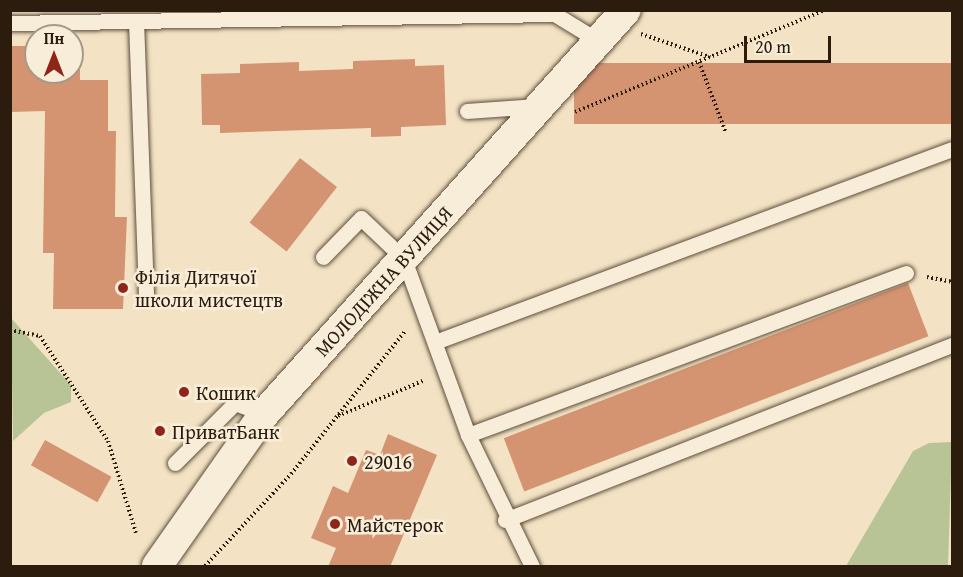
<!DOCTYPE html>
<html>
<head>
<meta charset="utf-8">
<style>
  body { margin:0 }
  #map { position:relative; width:963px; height:577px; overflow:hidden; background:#f3e3c4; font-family:"Gentium Book Plus",serif }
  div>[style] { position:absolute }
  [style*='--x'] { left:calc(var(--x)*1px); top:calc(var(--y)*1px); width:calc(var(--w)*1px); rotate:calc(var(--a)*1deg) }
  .green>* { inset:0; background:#b8c496 }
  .building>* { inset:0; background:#d49472; transform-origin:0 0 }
  .path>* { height:4px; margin-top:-2px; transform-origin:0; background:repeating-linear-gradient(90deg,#2c1c0e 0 1.5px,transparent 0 4.5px) }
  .roads { filter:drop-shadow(0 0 2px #5e4e3c) drop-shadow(0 0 2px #5e4e3c) }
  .service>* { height:15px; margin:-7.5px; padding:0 7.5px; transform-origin:7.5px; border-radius:7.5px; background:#f7edd9 }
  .minor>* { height:30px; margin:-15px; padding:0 15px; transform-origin:15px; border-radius:15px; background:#f7edd9 }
  .dots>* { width:16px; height:16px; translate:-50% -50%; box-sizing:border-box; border:3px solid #f7edd9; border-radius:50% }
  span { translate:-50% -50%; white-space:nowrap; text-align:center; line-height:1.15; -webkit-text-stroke:5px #f7edd9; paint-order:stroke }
  .poi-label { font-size:20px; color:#2c1c0e }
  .left { translate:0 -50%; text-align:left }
  .street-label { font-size:20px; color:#2c1c0e }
  .frame { position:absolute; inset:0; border:12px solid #2c1c0e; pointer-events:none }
  .north { position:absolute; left:24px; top:24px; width:60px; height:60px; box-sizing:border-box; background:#f7edd9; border:2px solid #a69988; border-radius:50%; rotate:0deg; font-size:16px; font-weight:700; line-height:24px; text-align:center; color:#2c1c0e }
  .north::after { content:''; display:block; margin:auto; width:21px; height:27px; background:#8f2418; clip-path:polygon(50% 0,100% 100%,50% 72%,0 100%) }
  .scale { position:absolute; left:744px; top:36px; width:87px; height:27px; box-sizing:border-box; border:3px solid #2c1c0e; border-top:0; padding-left:8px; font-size:18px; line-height:21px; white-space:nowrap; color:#2c1c0e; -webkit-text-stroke:4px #f7edd9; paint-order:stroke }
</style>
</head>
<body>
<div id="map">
  <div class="green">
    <div style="clip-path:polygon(11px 318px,71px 385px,71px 402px,44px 413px,13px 441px)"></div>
    <div style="clip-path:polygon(952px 442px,948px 566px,846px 566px,913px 451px,929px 443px)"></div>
  </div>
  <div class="building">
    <div style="clip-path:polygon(10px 46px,32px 46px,36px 72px,72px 72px,72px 55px,80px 55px,80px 80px,108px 80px,108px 131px,116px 131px,115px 217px,127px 217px,123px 309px,53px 309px,54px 253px,43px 253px,45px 111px,10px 112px)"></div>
    <div style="clip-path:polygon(415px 59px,415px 66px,444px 65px,446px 125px,401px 127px,401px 136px,371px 137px,371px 128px,220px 133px,220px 125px,202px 125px,201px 74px,240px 73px,240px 64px,299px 62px,299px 71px,353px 69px,353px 61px)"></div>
    <div style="left:952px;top:63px;width:61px;height:378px;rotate:90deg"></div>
    <div style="left:300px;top:158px;width:47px;height:82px;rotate:38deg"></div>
    <div style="left:908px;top:283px;width:57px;height:433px;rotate:69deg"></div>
    <div style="clip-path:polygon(388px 434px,437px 455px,390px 567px,328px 567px,336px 548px,311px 538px,333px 486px,348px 493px,366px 450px,380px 455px)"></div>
    <div style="left:45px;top:440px;width:76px;height:29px;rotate:29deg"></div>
  </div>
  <div class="path">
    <div style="--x:641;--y:34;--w:73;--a:18.4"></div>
    <div style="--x:699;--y:62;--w:76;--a:69.2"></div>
    <div style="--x:575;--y:112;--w:270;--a:-22.2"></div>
    <div style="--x:927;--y:277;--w:25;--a:11"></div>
    <div style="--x:10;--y:330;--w:31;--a:11"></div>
    <div style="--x:40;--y:336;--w:125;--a:57.1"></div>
    <div style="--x:108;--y:441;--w:96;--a:73.1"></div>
    <div style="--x:338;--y:416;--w:94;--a:-22.5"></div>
    <div style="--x:205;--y:566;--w:126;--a:-46.9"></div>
    <div style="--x:291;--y:474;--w:184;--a:-51.4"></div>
  </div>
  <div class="roads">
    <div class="service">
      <div style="--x:548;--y:10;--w:57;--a:31.5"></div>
      <div style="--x:136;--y:21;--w:276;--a:87.9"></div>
      <div style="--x:10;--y:23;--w:545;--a:-0.95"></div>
      <div style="--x:467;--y:111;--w:70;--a:-4.1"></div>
      <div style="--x:323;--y:257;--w:54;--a:-45.7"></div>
      <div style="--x:361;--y:218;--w:59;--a:43.6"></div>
      <div style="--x:404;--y:259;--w:187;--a:70"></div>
      <div style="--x:468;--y:435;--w:146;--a:64"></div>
      <div style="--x:435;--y:342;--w:552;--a:-20.47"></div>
      <div style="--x:468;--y:435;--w:467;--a:-20.3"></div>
      <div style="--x:175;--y:463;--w:85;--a:-45"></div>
      <div style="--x:235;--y:403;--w:31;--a:21"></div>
      <div style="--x:505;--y:520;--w:480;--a:-21.4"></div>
    </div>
    <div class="minor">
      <div style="--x:157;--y:566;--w:186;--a:-54.9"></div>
      <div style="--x:264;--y:414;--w:542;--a:-48.14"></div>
    </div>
  </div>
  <div class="dots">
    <div style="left:123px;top:288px;background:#8f2418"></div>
    <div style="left:184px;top:392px;background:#8f2418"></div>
    <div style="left:160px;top:431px;background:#8f2418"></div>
    <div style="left:352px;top:461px;background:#8f2418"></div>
    <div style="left:335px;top:524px;background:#8f2418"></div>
  </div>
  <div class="poi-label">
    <span class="left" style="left:135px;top:288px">Філія Дитячої<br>школи мистецтв</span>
    <span class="left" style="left:196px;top:392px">Кошик</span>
    <span class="left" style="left:172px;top:431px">ПриватБанк</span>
    <span class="left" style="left:364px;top:461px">29016</span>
    <span class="left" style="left:347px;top:524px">Майстерок</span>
  </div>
  <div class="street-label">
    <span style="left:383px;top:281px;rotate:-48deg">МОЛОДІЖНА ВУЛИЦЯ</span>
  </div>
  <div class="frame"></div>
  <div class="north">Пн</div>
  <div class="scale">20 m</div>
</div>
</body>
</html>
